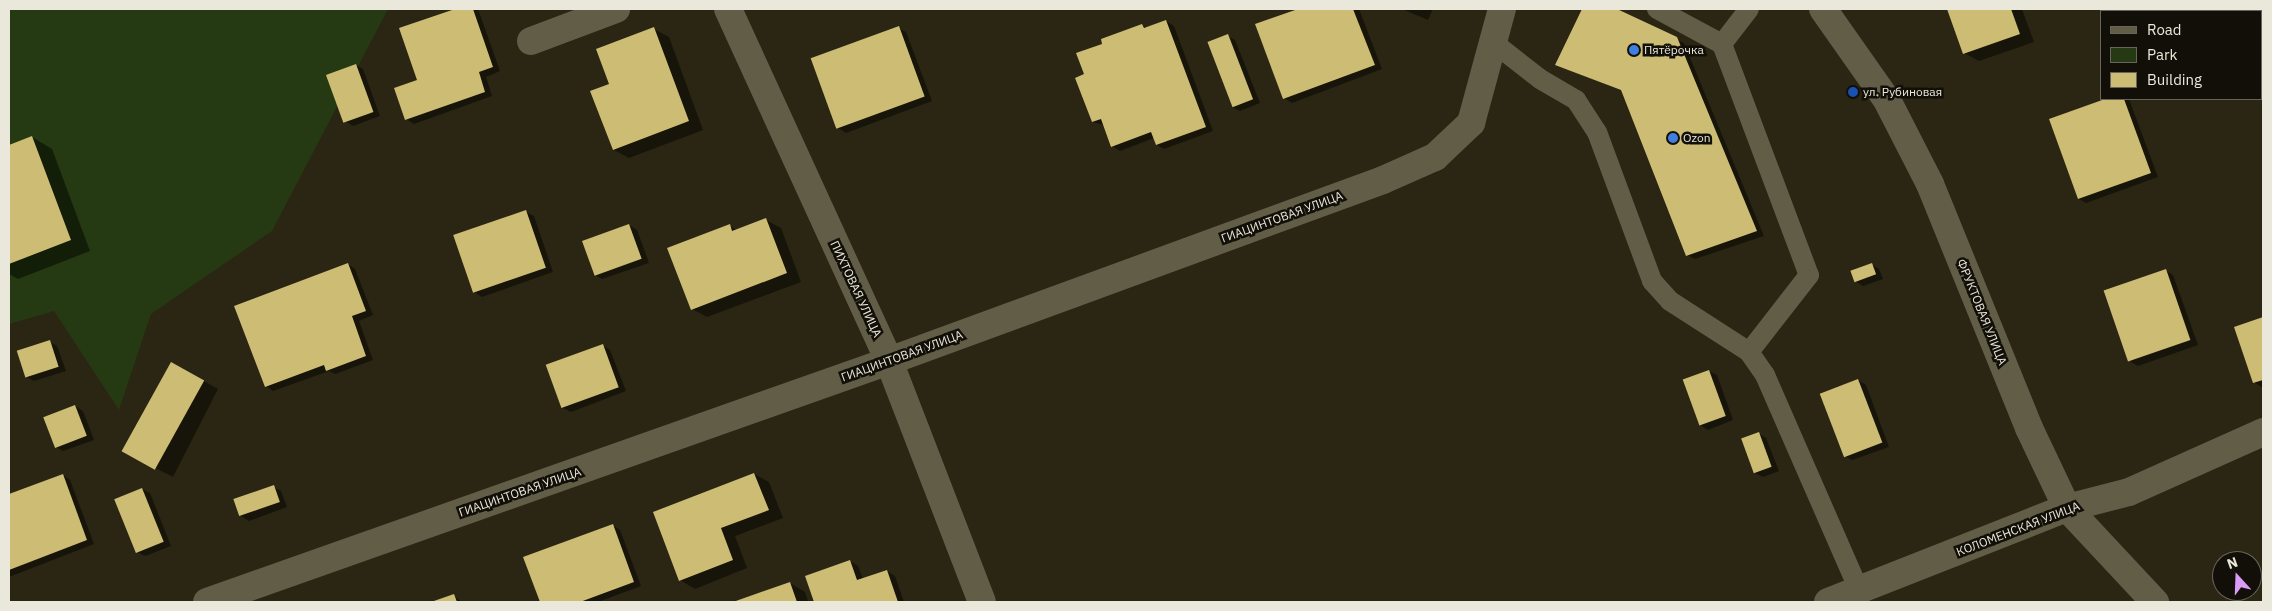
<!DOCTYPE html>
<html>
<head>
<meta charset="utf-8">
<style>
  body { margin:0 }
  #map { position:relative; width:2272px; height:611px; overflow:hidden; background:#2b2613; font-family:"IBM Plex Sans",sans-serif }
  div>[style] { position:absolute }
  [style*='--x'] { left:calc(var(--x)*1px); top:calc(var(--y)*1px); width:calc(var(--w)*1px); rotate:calc(var(--a)*1deg) }
  .green>* { inset:0; background:#253912 }
  .shadow>* { inset:0; background:#0007; transform-origin:0 0 }
  .building>* { inset:0; background:#ccbc74; transform-origin:0 0 }
  .service>* { height:20px; margin:-10px; padding:0 10px; transform-origin:10px; border-radius:10px; background:#615d47 }
  .minor>* { height:28px; margin:-14px; padding:0 14px; transform-origin:14px; border-radius:14px; background:#615d47 }
  .tertiary>* { height:28px; margin:-14px; padding:0 14px; transform-origin:14px; border-radius:14px; background:#615d47 }
  .dots>* { width:14px; height:14px; translate:-50% -50%; box-sizing:border-box; border:2px solid #110f07; border-radius:50% }
  span { translate:-50% -50%; white-space:nowrap; text-align:center; line-height:1.15; -webkit-text-stroke:5px #110f07; paint-order:stroke }
  .poi-label { font-size:12px; color:#eae7db }
  .left { translate:0 -50%; text-align:left }
  .street-label { font-size:12px; color:#eae7db }
  .frame { position:absolute; inset:0; border:10px solid #eae7db; pointer-events:none }
  .legend { position:absolute; left:2100px; top:10px; width:162px; height:90px; box-sizing:border-box; background:#110f07; border:1px solid #68655c; margin:0; padding:6px 9px; list-style:none; font-size:15px; color:#eae7db }
  .legend li { display:flex; align-items:center; gap:10px; height:25px }
  .legend b { width:25px; border:1px solid #68655c }
  .north { position:absolute; left:2212px; top:551px; width:50px; height:50px; box-sizing:border-box; background:#110f07; border:1px solid #68655c; border-radius:50%; rotate:340deg; font-size:14px; font-weight:700; line-height:20px; text-align:center; color:#eae7db }
  .north::after { content:''; display:block; margin:auto; width:18px; height:22px; background:#da9af6; clip-path:polygon(50% 0,100% 100%,50% 72%,0 100%) }
</style>
</head>
<body>
<div id="map">
  <div class="green">
    <div style="clip-path:polygon(9px 9px,388px 9px,272px 231px,151px 314px,119px 410px,54px 311px,9px 324px)"></div>
  </div>
  <div class="shadow">
    <div style="clip-path:polygon(458px 9px,478px 9px,500px 71px,486px 77px,492px 96px,414px 124px,406px 119px,418px 81px,401px 29px)"></div>
    <div style="clip-path:polygon(1301px 9px,1359px 9px,1382px 69px,1292px 103px,1284px 98px,1257px 25px)"></div>
    <div style="clip-path:polygon(1402px 9px,1433px 9px,1428px 20px)"></div>
    <div style="clip-path:polygon(1583px 9px,1614px 9px,1684px 43px,1764px 236px,1695px 259px,1687px 255px,1623px 91px,1557px 65px)"></div>
    <div style="clip-path:polygon(1948px 9px,2022px 9px,2034px 42px,1979px 61px,1964px 53px)"></div>
    <div style="left:2113px;top:9px;width:69px;height:2px"></div>
    <div style="clip-path:polygon(1166px 21px,1174px 26px,1213px 131px,1164px 149px,1157px 145px,1154px 138px,1120px 151px,1112px 146px,1104px 125px,1093px 122px,1086px 75px,1104px 45px,1142px 25px,1148px 28px)"></div>
    <div style="clip-path:polygon(898px 28px,906px 32px,932px 101px,846px 133px,838px 128px)"></div>
    <div style="clip-path:polygon(654px 29px,669px 37px,703px 130px,629px 158px,614px 150px,610px 85px)"></div>
    <div style="clip-path:polygon(1228px 36px,1235px 40px,1260px 103px,1240px 111px,1232px 107px)"></div>
    <div style="clip-path:polygon(356px 65px,363px 69px,380px 116px,353px 126px,345px 121px)"></div>
    <div style="clip-path:polygon(2109px 99px,2129px 99px,2158px 177px,2086px 203px,2079px 199px,2050px 120px)"></div>
    <div style="clip-path:polygon(32px 137px,52px 149px,90px 251px,18px 279px,9px 274px,9px 146px)"></div>
    <div style="clip-path:polygon(526px 212px,534px 216px,553px 272px,482px 297px,474px 292px)"></div>
    <div style="clip-path:polygon(766px 220px,781px 228px,801px 282px,707px 317px,692px 309px,730px 226px,738px 231px)"></div>
    <div style="clip-path:polygon(629px 225px,637px 230px,649px 263px,602px 279px,595px 275px)"></div>
    <div style="clip-path:polygon(348px 264px,355px 269px,373px 315px,359px 321px,373px 360px,335px 374px,329px 371px,273px 391px,266px 386px)"></div>
    <div style="clip-path:polygon(1871px 264px,1879px 269px,1883px 279px,1863px 286px,1855px 281px)"></div>
    <div style="clip-path:polygon(2166px 271px,2173px 275px,2198px 345px,2138px 366px,2131px 362px)"></div>
    <div style="clip-path:polygon(2263px 318px,2263px 388px,2254px 382px,2235px 328px)"></div>
    <div style="clip-path:polygon(50px 342px,57px 346px,66px 371px,34px 381px,27px 377px)"></div>
    <div style="clip-path:polygon(602px 345px,610px 350px,626px 391px,571px 412px,563px 408px)"></div>
    <div style="clip-path:polygon(1709px 371px,1717px 375px,1733px 420px,1708px 430px,1700px 425px)"></div>
    <div style="clip-path:polygon(1858px 380px,1866px 385px,1889px 447px,1852px 460px,1845px 456px)"></div>
    <div style="clip-path:polygon(204px 381px,218px 389px,173px 477px,140px 460px)"></div>
    <div style="clip-path:polygon(75px 406px,83px 411px,94px 440px,63px 451px,56px 447px)"></div>
    <div style="clip-path:polygon(1758px 433px,1766px 438px,1779px 471px,1763px 477px,1755px 473px)"></div>
    <div style="clip-path:polygon(754px 474px,769px 482px,783px 518px,735px 536px,747px 568px,695px 589px,680px 580px)"></div>
    <div style="clip-path:polygon(63px 475px,70px 480px,94px 544px,9px 577px,9px 495px)"></div>
    <div style="clip-path:polygon(274px 487px,281px 491px,287px 507px,249px 521px,241px 516px)"></div>
    <div style="clip-path:polygon(142px 489px,150px 493px,171px 546px,145px 556px,137px 552px)"></div>
    <div style="clip-path:polygon(612px 525px,620px 530px,641px 586px,598px 602px,542px 602px,525px 558px)"></div>
    <div style="clip-path:polygon(850px 561px,858px 566px,863px 579px,887px 571px,895px 576px,904px 602px,815px 602px,807px 576px)"></div>
    <div style="clip-path:polygon(790px 583px,805px 592px,808px 602px,736px 602px)"></div>
    <div style="clip-path:polygon(454px 596px,462px 602px,434px 602px)"></div>
  </div>
  <div class="building">
    <div style="clip-path:polygon(455px 9px,473px 9px,493px 67px,479px 72px,485px 92px,405px 120px,394px 88px,417px 80px,399px 28px)"></div>
    <div style="clip-path:polygon(1298px 9px,1353px 9px,1375px 65px,1283px 99px,1255px 24px)"></div>
    <div style="clip-path:polygon(1582px 9px,1617px 9px,1677px 37px,1757px 231px,1686px 256px,1621px 90px,1555px 65px)"></div>
    <div style="clip-path:polygon(1947px 9px,2011px 9px,2020px 34px,1963px 54px)"></div>
    <div style="left:2112px;top:9px;width:65px;height:2px"></div>
    <div style="clip-path:polygon(1166px 20px,1206px 127px,1156px 145px,1151px 132px,1111px 147px,1101px 119px,1092px 122px,1075px 78px,1084px 74px,1076px 53px,1102px 44px,1101px 39px,1142px 24px,1144px 28px)"></div>
    <div style="left:899px;top:26px;width:75px;height:94px;rotate:70deg"></div>
    <div style="clip-path:polygon(654px 27px,689px 121px,613px 150px,590px 91px,609px 84px,596px 49px)"></div>
    <div style="left:1228px;top:34px;width:70px;height:22px;rotate:69deg"></div>
    <div style="left:356px;top:64px;width:51px;height:32px;rotate:70deg"></div>
    <div style="clip-path:polygon(2105px 99px,2124px 99px,2151px 173px,2078px 199px,2049px 119px)"></div>
    <div style="clip-path:polygon(32px 136px,71px 240px,9px 264px,9px 145px)"></div>
    <div style="left:526px;top:210px;width:61px;height:77px;rotate:71deg"></div>
    <div style="clip-path:polygon(766px 218px,787px 273px,691px 310px,667px 248px,730px 224px,732px 231px)"></div>
    <div style="left:629px;top:224px;width:37px;height:50px;rotate:70deg"></div>
    <div style="clip-path:polygon(348px 263px,366px 311px,352px 316px,366px 356px,326px 371px,324px 365px,265px 387px,234px 306px)"></div>
    <div style="left:1872px;top:263px;width:12px;height:23px;rotate:70deg"></div>
    <div style="left:2166px;top:269px;width:75px;height:66px;rotate:71deg"></div>
    <div style="clip-path:polygon(2263px 317px,2263px 380px,2253px 383px,2234px 327px)"></div>
    <div style="left:50px;top:340px;width:28px;height:35px;rotate:72deg"></div>
    <div style="left:603px;top:344px;width:46px;height:61px;rotate:70deg"></div>
    <div style="left:171px;top:362px;width:38px;height:102px;rotate:29deg"></div>
    <div style="left:1709px;top:370px;width:49px;height:28px;rotate:70deg"></div>
    <div style="left:1858px;top:379px;width:68px;height:41px;rotate:69deg"></div>
    <div style="left:75px;top:405px;width:33px;height:34px;rotate:69deg"></div>
    <div style="left:1759px;top:432px;width:37px;height:19px;rotate:70deg"></div>
    <div style="clip-path:polygon(754px 473px,769px 510px,721px 528px,733px 560px,679px 581px,653px 512px)"></div>
    <div style="clip-path:polygon(63px 474px,87px 540px,9px 570px,9px 494px)"></div>
    <div style="left:274px;top:485px;width:18px;height:43px;rotate:71deg"></div>
    <div style="left:142px;top:488px;width:58px;height:30px;rotate:68deg"></div>
    <div style="clip-path:polygon(613px 524px,634px 582px,580px 602px,540px 602px,523px 557px)"></div>
    <div style="clip-path:polygon(850px 560px,857px 580px,887px 570px,898px 602px,814px 602px,805px 576px)"></div>
    <div style="clip-path:polygon(790px 582px,797px 602px,733px 602px)"></div>
    <div style="clip-path:polygon(454px 594px,457px 602px,431px 602px)"></div>
  </div>
  <div class="service">
    <div style="--x:1657;--y:9;--w:74;--a:28.3"></div>
    <div style="--x:1722;--y:44;--w:247;--a:69.4"></div>
    <div style="--x:1809;--y:275;--w:98;--a:127.9"></div>
    <div style="--x:1494;--y:43;--w:58;--a:38"></div>
    <div style="--x:1540;--y:79;--w:42;--a:30.3"></div>
    <div style="--x:1576;--y:100;--w:38;--a:57"></div>
    <div style="--x:1597;--y:132;--w:159;--a:69.7"></div>
    <div style="--x:1652;--y:281;--w:27;--a:48"></div>
    <div style="--x:1670;--y:301;--w:94;--a:32.8"></div>
    <div style="--x:1749;--y:352;--w:28;--a:55"></div>
    <div style="--x:1765;--y:375;--w:235;--a:66.4"></div>
    <div style="--x:1722;--y:44;--w:44;--a:-52.4"></div>
  </div>
  <div class="minor">
    <div style="--x:728;--y:9;--w:387;--a:65.4"></div>
    <div style="--x:889;--y:361;--w:258;--a:68.9"></div>
    <div style="--x:531;--y:41;--w:91;--a:-20.6"></div>
    <div style="--x:207;--y:602;--w:723;--a:-19.46"></div>
    <div style="--x:889;--y:361;--w:526;--a:-20.12"></div>
    <div style="--x:1383;--y:180;--w:57;--a:-23.9"></div>
    <div style="--x:1435;--y:157;--w:50;--a:-43.4"></div>
    <div style="--x:1471;--y:123;--w:118;--a:-74.8"></div>
    <div style="--x:1828;--y:602;--w:257;--a:-21.5"></div>
    <div style="--x:2067;--y:508;--w:64;--a:-14.5"></div>
    <div style="--x:2129;--y:492;--w:147;--a:-24.1"></div>
  </div>
  <div class="tertiary">
    <div style="--x:1823;--y:9;--w:111;--a:54.9"></div>
    <div style="--x:1887;--y:100;--w:94;--a:62.9"></div>
    <div style="--x:1930;--y:184;--w:263;--a:67.9"></div>
    <div style="--x:2029;--y:428;--w:89;--a:64.6"></div>
    <div style="--x:2067;--y:508;--w:129;--a:46.9"></div>
  </div>
  <div class="dots">
    <div style="left:1634px;top:50px;background:#3f7fe0"></div>
    <div style="left:1853px;top:92px;background:#1a4fb4"></div>
    <div style="left:1673px;top:138px;background:#3f7fe0"></div>
  </div>
  <div class="poi-label">
    <span class="left" style="left:1644px;top:50px">Пятёрочка</span>
    <span class="left" style="left:1863px;top:92px">ул. Рубиновая</span>
    <span class="left" style="left:1683px;top:138px">Ozon</span>
  </div>
  <div class="street-label">
    <span style="left:1282px;top:217px;rotate:-20deg">ГИАЦИНТОВАЯ УЛИЦА</span>
    <span style="left:856px;top:289px;rotate:65deg">ПИХТОВАЯ УЛИЦА</span>
    <span style="left:1982px;top:312px;rotate:68deg">ФРУКТОВАЯ УЛИЦА</span>
    <span style="left:902px;top:356px;rotate:-20deg">ГИАЦИНТОВАЯ УЛИЦА</span>
    <span style="left:520px;top:492px;rotate:-19deg">ГИАЦИНТОВАЯ УЛИЦА</span>
    <span style="left:2018px;top:529px;rotate:-21deg">КОЛОМЕНСКАЯ УЛИЦА</span>
  </div>
  <div class="frame"></div>
  <ul class="legend">
  <li><b style="height:6px;background:#615d47"></b>Road</li>
  <li><b style="height:14px;background:#253912"></b>Park</li>
  <li><b style="height:14px;background:#ccbc74"></b>Building</li>
  </ul>
  <div class="north">N</div>
</div>
</body>
</html>
